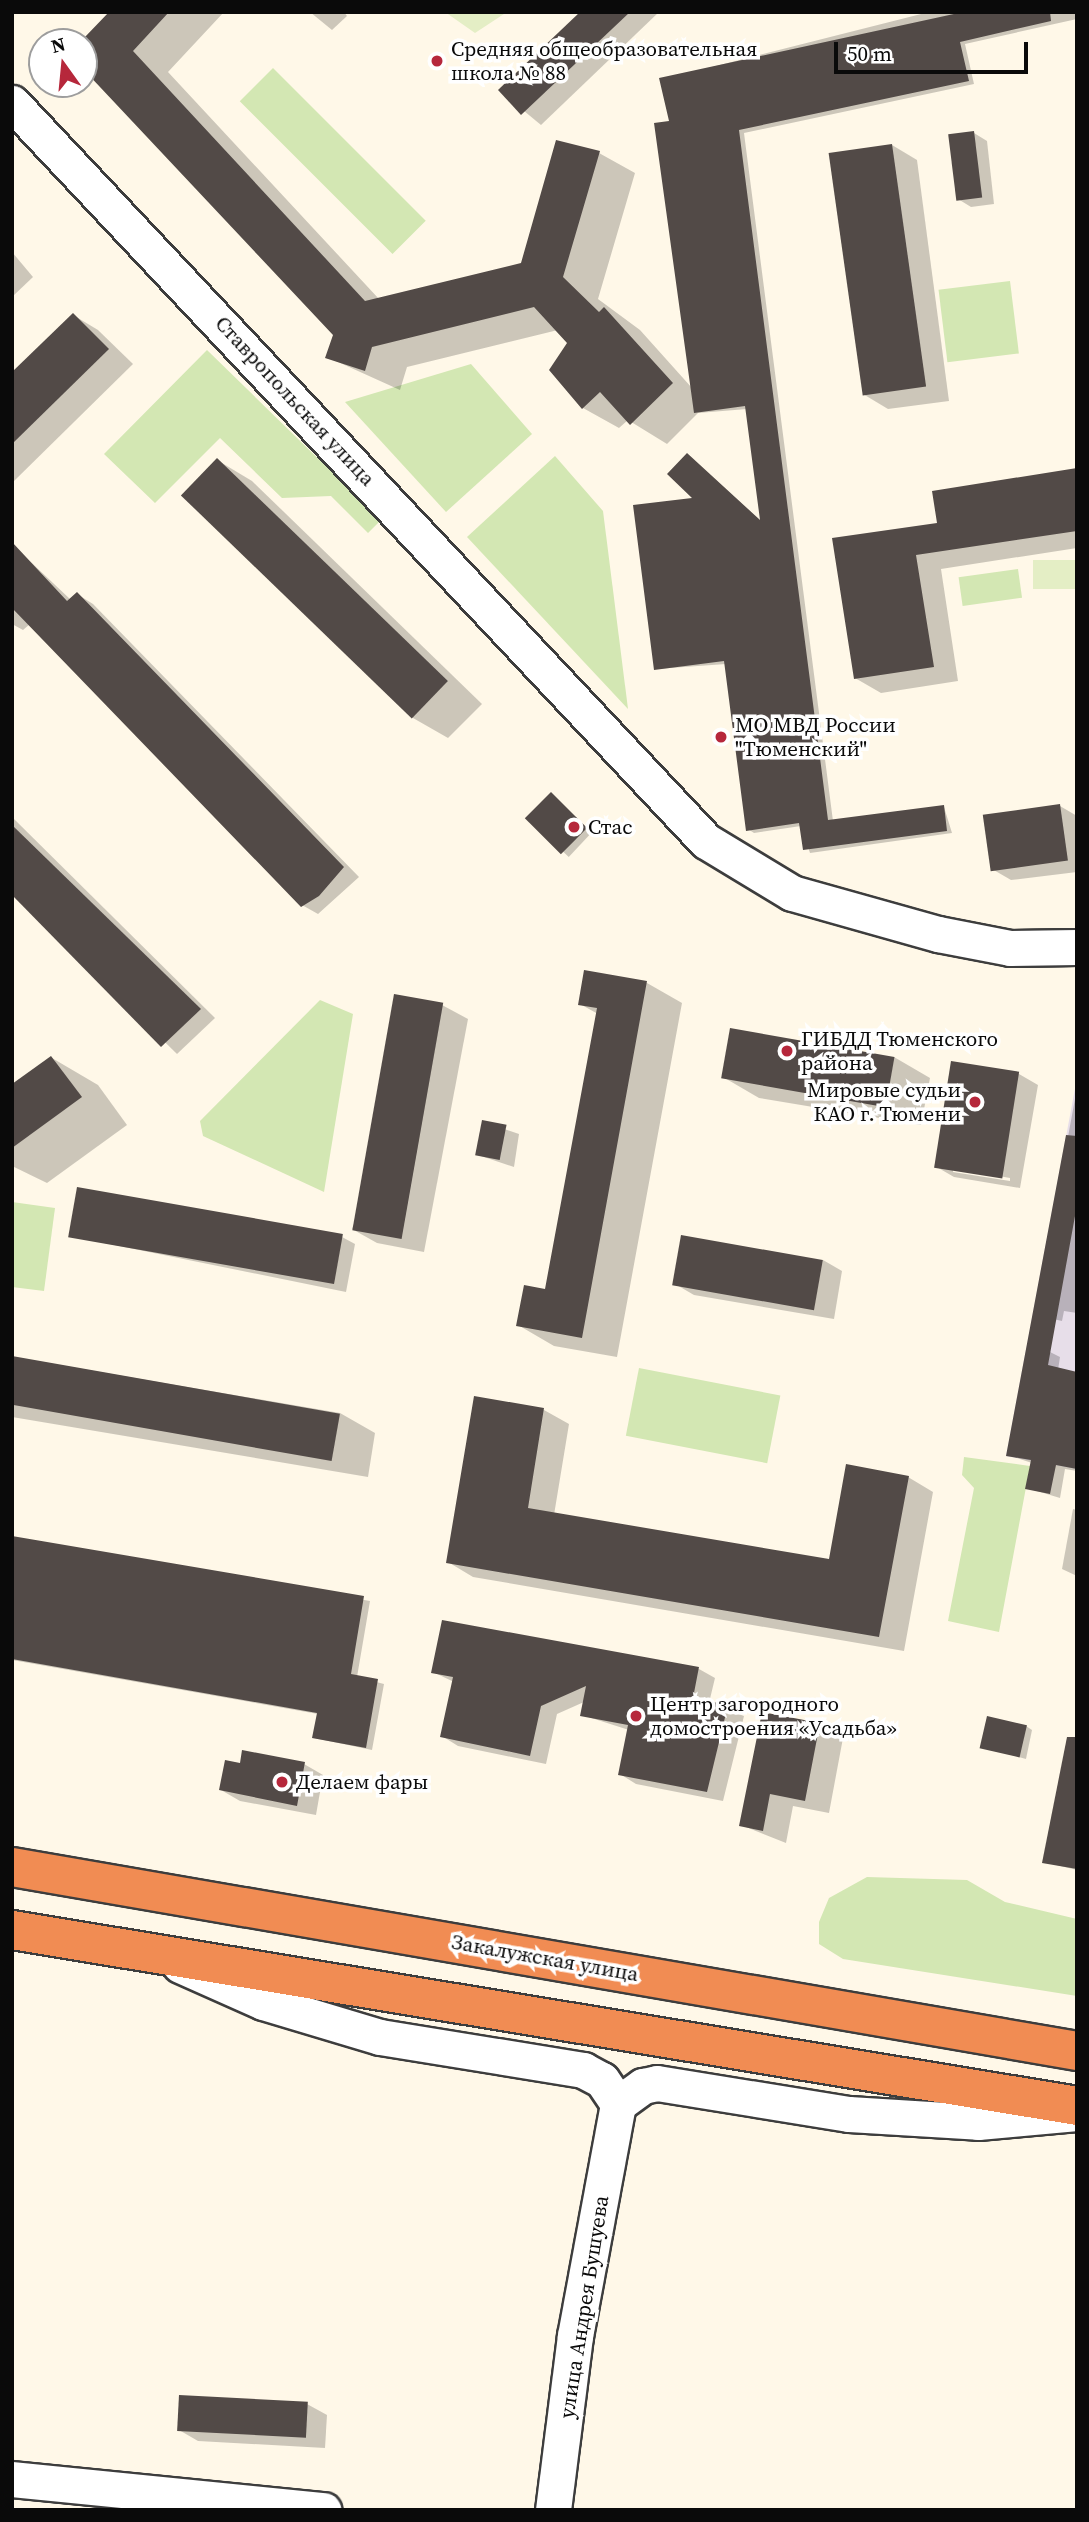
<!DOCTYPE html>
<meta charset="utf-8">
<style>
body{margin:0}
#map{position:relative;width:1089px;height:2522px;overflow:hidden;background:#fff8e8;font-family:"Source Serif 4",serif}
div>[style]{position:absolute}
[style*='--x']{left:calc(var(--x)*1px);top:calc(var(--y)*1px);width:calc(var(--w)*1px);rotate:calc(var(--a)*1deg)}
.industrial>*{inset:0;background:#e7dee9}
.green>*{inset:0;background:#d3e7b3;transform-origin:0 0}
.pitch>*{inset:0;background:#e4eec5;transform-origin:0 0}
.shadow>*{inset:0;background:#0003;transform-origin:0 0}
.building>*{inset:0;background:#524a47;transform-origin:0 0}
.roads{filter:drop-shadow(2px 0 #3d3d3d) drop-shadow(-2px 0 #3d3d3d) drop-shadow(0 2px #3d3d3d) drop-shadow(0 -2px #3d3d3d)}
.minor>*{height:35px;margin:-17.5px;padding:0 17.5px;transform-origin:17.5px;border-radius:17.5px;background:#fff}
.highway>*{height:38px;margin:-19px;padding:0 19px;transform-origin:19px;border-radius:19px;background:#f18c53}
.dots>*{width:19px;height:19px;translate:-50% -50%;box-sizing:border-box;border:4px solid #fff;border-radius:50%}
span{translate:-50% -50%;white-space:nowrap;text-align:center;line-height:1.15;-webkit-text-stroke:7px #fff;paint-order:stroke}
.poi-label{font-size:21px;color:#0a0a0a}
.left{translate:0 -50%;text-align:left}
.right{translate:-100% -50%;text-align:right}
.street-label{font-size:21px;color:#0a0a0a}
.frame{position:absolute;inset:0;border:14px solid #0a0a0a;pointer-events:none}
.north{position:absolute;left:28px;top:28px;width:70px;height:70px;box-sizing:border-box;background:#fff;border:2px solid #9d9d9d;border-radius:50%;rotate:345deg;font-size:19px;font-weight:700;line-height:28px;text-align:center;color:#0a0a0a}
.north::after{content:'';display:block;margin:auto;width:24px;height:32px;background:#b6273b;clip-path:polygon(50% 0,100% 100%,50% 72%,0 100%)}
.scale{position:absolute;left:834px;top:42px;width:194px;height:32px;box-sizing:border-box;border:4px solid #0a0a0a;border-top:0;padding-left:9px;font-size:21px;line-height:24px;white-space:nowrap;color:#0a0a0a;-webkit-text-stroke:5px #fff;paint-order:stroke}
</style>
<div id="map">
<div class="industrial">
<div style="clip-path:polygon(1077px 1078px,1077px 1469px,1006px 1456px)"></div>
</div>
<div class="green">
<div style="left:273px;top:68px;width:216px;height:47px;rotate:45deg"></div>
<div style="left:1010px;top:281px;width:73px;height:72px;rotate:83deg"></div>
<div style="clip-path:polygon(207px 350px,381px 520px,368px 533px,331px 496px,282px 498px,220px 438px,155px 503px,104px 454px)"></div>
<div style="clip-path:polygon(471px 364px,532px 434px,446px 512px,345px 402px)"></div>
<div style="clip-path:polygon(555px 456px,603px 511px,628px 709px,467px 537px)"></div>
<div style="left:1018px;top:569px;width:29px;height:60px;rotate:82deg"></div>
<div style="clip-path:polygon(320px 1000px,353px 1014px,324px 1192px,203px 1136px,200px 1121px)"></div>
<div style="clip-path:polygon(12px 1202px,55px 1208px,44px 1291px,12px 1287px)"></div>
<div style="left:639px;top:1368px;width:144px;height:69px;rotate:11deg"></div>
<div style="clip-path:polygon(964px 1457px,1030px 1466px,999px 1632px,948px 1621px,974px 1488px,962px 1475px)"></div>
<div style="clip-path:polygon(867px 1877px,967px 1880px,1005px 1902px,1077px 1919px,1077px 1996px,843px 1959px,819px 1944px,819px 1922px,829px 1898px)"></div>
</div>
<div class="pitch">
<div style="clip-path:polygon(445px 12px,507px 12px,475px 33px)"></div>
<div style="left:1077px;top:560px;width:29px;height:44px;rotate:90deg"></div>
</div>
<div class="shadow">
<div style="clip-path:polygon(111px 12px,224px 12px,168px 72px,379px 299px,523px 265px,599px 153px,635px 173px,598px 299px,640px 330px,692px 388px,671px 123px,661px 80px,929px 12px,1077px 12px,1077px 19px,965px 44px,974px 84px,744px 133px,833px 821px,944px 807px,952px 833px,810px 853px,801px 826px,754px 833px,748px 829px,726px 664px,656px 669px,696px 499px,688px 455px,762px 522px,747px 409px,698px 413px,667px 444px,628px 420px,619px 428px,583px 408px,551px 370px,569px 343px,558px 330px,407px 367px,400px 390px,327px 357px,335px 334px,84px 68px,83px 42px)"></div>
<div style="clip-path:polygon(310px 12px,344px 12px,347px 16px,332px 30px)"></div>
<div style="clip-path:polygon(583px 12px,659px 12px,541px 125px,500px 91px)"></div>
<div style="clip-path:polygon(974px 133px,987px 141px,994px 204px,971px 207px,958px 199px)"></div>
<div style="clip-path:polygon(892px 145px,917px 160px,949px 401px,888px 409px,863px 394px)"></div>
<div style="clip-path:polygon(12px 252px,33px 277px,12px 297px)"></div>
<div style="clip-path:polygon(73px 315px,98px 330px,133px 364px,12px 483px,12px 374px)"></div>
<div style="clip-path:polygon(217px 460px,252px 481px,482px 704px,448px 738px,413px 718px)"></div>
<div style="clip-path:polygon(1077px 470px,1077px 548px,941px 569px,958px 681px,881px 693px,855px 678px,834px 540px,939px 524px)"></div>
<div style="clip-path:polygon(17px 549px,71px 600px,77px 594px,93px 604px,359px 877px,318px 914px,302px 905px,30px 624px,23px 630px,12px 624px)"></div>
<div style="left:551px;top:794px;width:56px;height:34px;rotate:43deg"></div>
<div style="clip-path:polygon(1060px 806px,1077px 816px,1077px 872px,1011px 880px,992px 869px)"></div>
<div style="clip-path:polygon(12px 817px,215px 1018px,177px 1054px,12px 892px)"></div>
<div style="clip-path:polygon(585px 972px,647px 983px,682px 1003px,617px 1357px,554px 1346px,518px 1325px,547px 1291px,598px 1014px,580px 1004px)"></div>
<div style="clip-path:polygon(442px 1005px,468px 1019px,424px 1252px,377px 1243px,352px 1229px)"></div>
<div style="clip-path:polygon(894px 1057px,930px 1078px,921px 1125px,759px 1098px,723px 1077px)"></div>
<div style="clip-path:polygon(52px 1058px,98px 1085px,127px 1125px,47px 1183px,12px 1166px,12px 1087px)"></div>
<div style="clip-path:polygon(evenodd,952px 1063px,1019px 1074px,1038px 1085px,1020px 1188px,954px 1177px,935px 1166px,952px 1063px,953px 1168px,1010px 1178px,1010px 1181px,953px 1172px,953px 1168px)"></div>
<div style="clip-path:polygon(1077px 1088px,1077px 1313px,1064px 1311px,1062px 1321px,1035px 1315px)"></div>
<div style="clip-path:polygon(484px 1122px,519px 1134px,514px 1167px,478px 1155px)"></div>
<div style="clip-path:polygon(70px 1236px,342px 1237px,355px 1244px,346px 1292px)"></div>
<div style="clip-path:polygon(823px 1260px,842px 1271px,834px 1319px,694px 1295px,675px 1284px)"></div>
<div style="clip-path:polygon(1050px 1352px,1060px 1357px,1058px 1370px,1077px 1374px,1077px 1471px,1065px 1469px,1060px 1498px,1027px 1488px,1032px 1463px,1008px 1455px)"></div>
<div style="clip-path:polygon(12px 1357px,340px 1413px,375px 1433px,368px 1477px,12px 1417px)"></div>
<div style="clip-path:polygon(476px 1398px,544px 1410px,569px 1424px,554px 1515px,830px 1561px,908px 1477px,933px 1492px,904px 1651px,473px 1577px,448px 1562px)"></div>
<div style="clip-path:polygon(1073px 1509px,1077px 1510px,1077px 1576px,1062px 1569px)"></div>
<div style="clip-path:polygon(12px 1538px,370px 1601px,357px 1677px,384px 1684px,372px 1750px,314px 1738px,318px 1714px,12px 1660px)"></div>
<div style="clip-path:polygon(699px 1669px,715px 1678px,709px 1703px,744px 1716px,723px 1801px,636px 1784px,620px 1774px,629px 1730px,582px 1715px,584px 1702px,557px 1714px,546px 1764px,458px 1746px,442px 1736px,454px 1682px,433px 1672px)"></div>
<div style="clip-path:polygon(764px 1714px,820px 1724px,843px 1738px,829px 1813px,793px 1806px,786px 1843px,741px 1825px)"></div>
<div style="clip-path:polygon(1026px 1726px,1032px 1730px,1026px 1759px,982px 1747px)"></div>
<div style="clip-path:polygon(1077px 1741px,1077px 1870px,1044px 1862px)"></div>
<div style="clip-path:polygon(304px 1764px,323px 1775px,316px 1815px,240px 1801px,221px 1790px,241px 1765px)"></div>
<div style="clip-path:polygon(307px 2404px,327px 2415px,325px 2448px,198px 2441px,179px 2430px)"></div>
</div>
<div class="building">
<div style="clip-path:polygon(109px 12px,169px 12px,133px 51px,365px 301px,521px 263px,556px 140px,600px 151px,563px 277px,599px 312px,604px 307px,673px 383px,630px 425px,600px 392px,582px 409px,549px 370px,567px 343px,534px 307px,372px 347px,365px 371px,325px 358px,333px 335px,84px 70px,84px 38px)"></div>
<div style="clip-path:polygon(580px 12px,630px 12px,521px 115px,498px 90px)"></div>
<div style="clip-path:polygon(963px 12px,1050px 12px,1051px 21px,960px 42px,969px 81px,739px 130px,828px 820px,944px 805px,947px 831px,803px 850px,799px 823px,746px 831px,724px 661px,654px 670px,633px 505px,692px 498px,667px 474px,687px 453px,760px 520px,745px 406px,694px 413px,654px 123px,669px 121px,659px 78px)"></div>
<div style="left:974px;top:131px;width:67px;height:26px;rotate:83deg"></div>
<div style="left:892px;top:144px;width:245px;height:64px;rotate:82deg"></div>
<div style="clip-path:polygon(73px 313px,109px 349px,12px 444px,12px 372px)"></div>
<div style="left:217px;top:458px;width:321px;height:52px;rotate:44deg"></div>
<div style="clip-path:polygon(1077px 468px,1077px 531px,916px 555px,934px 667px,854px 679px,832px 538px,937px 523px,932px 491px)"></div>
<div style="clip-path:polygon(12px 542px,67px 601px,77px 592px,344px 867px,319px 896px,301px 907px,12px 608px)"></div>
<div style="left:551px;top:792px;width:51px;height:37px;rotate:45deg"></div>
<div style="left:1060px;top:804px;width:57px;height:78px;rotate:82deg"></div>
<div style="clip-path:polygon(12px 825px,201px 1009px,161px 1047px,12px 895px)"></div>
<div style="clip-path:polygon(584px 970px,647px 981px,582px 1338px,516px 1326px,524px 1285px,545px 1289px,597px 1008px,578px 1005px)"></div>
<div style="left:394px;top:994px;width:50px;height:240px;rotate:10deg"></div>
<div style="left:730px;top:1028px;width:167px;height:51px;rotate:10deg"></div>
<div style="clip-path:polygon(51px 1056px,82px 1097px,12px 1148px,12px 1084px)"></div>
<div style="left:951px;top:1061px;width:69px;height:108px;rotate:9deg"></div>
<div style="left:482px;top:1120px;width:25px;height:36px;rotate:11deg"></div>
<div style="clip-path:polygon(1066px 1135px,1077px 1136px,1077px 1205px,1048px 1365px,1077px 1372px,1077px 1469px,1056px 1465px,1050px 1494px,1025px 1489px,1031px 1460px,1006px 1456px)"></div>
<div style="left:77px;top:1187px;width:270px;height:51px;rotate:10deg"></div>
<div style="left:681px;top:1235px;width:144px;height:51px;rotate:10deg"></div>
<div style="left:12px;top:1356px;width:333px;height:48px;rotate:10deg"></div>
<div style="clip-path:polygon(474px 1396px,544px 1408px,528px 1508px,829px 1559px,846px 1464px,909px 1476px,879px 1637px,446px 1563px)"></div>
<div style="clip-path:polygon(12px 1536px,364px 1596px,351px 1674px,378px 1679px,366px 1748px,312px 1738px,317px 1713px,12px 1659px)"></div>
<div style="clip-path:polygon(442px 1620px,699px 1667px,693px 1698px,728px 1705px,707px 1792px,618px 1775px,628px 1725px,580px 1716px,586px 1686px,541px 1706px,530px 1756px,440px 1737px,453px 1677px,431px 1673px)"></div>
<div style="clip-path:polygon(762px 1712px,820px 1723px,805px 1801px,770px 1794px,763px 1831px,739px 1826px)"></div>
<div style="left:987px;top:1716px;width:41px;height:33px;rotate:13deg"></div>
<div style="clip-path:polygon(1067px 1737px,1077px 1737px,1077px 1869px,1042px 1863px)"></div>
<div style="clip-path:polygon(242px 1750px,305px 1762px,297px 1806px,219px 1790px,225px 1760px,240px 1763px)"></div>
<div style="left:179px;top:2395px;width:129px;height:36px;rotate:3deg"></div>
</div>
<div class="roads">
<div class="minor">
<div style="--x:12;--y:103;--w:1013;--a:46.76"></div>
<div style="--x:706;--y:841;--w:100;--a:31.2"></div>
<div style="--x:792;--y:893;--w:152;--a:15.7"></div>
<div style="--x:938;--y:934;--w:73;--a:11"></div>
<div style="--x:1010;--y:948;--w:67;--a:-0.9"></div>
<div style="--x:180;--y:1965;--w:91;--a:24"></div>
<div style="--x:263;--y:2002;--w:122;--a:16.7"></div>
<div style="--x:380;--y:2037;--w:206;--a:9.2"></div>
<div style="--x:583;--y:2070;--w:21;--a:28"></div>
<div style="--x:602;--y:2080;--w:29;--a:56"></div>
<div style="--x:618;--y:2104;--w:31;--a:-36"></div>
<div style="--x:643;--y:2086;--w:14;--a:-12"></div>
<div style="--x:657;--y:2083;--w:194;--a:9.2"></div>
<div style="--x:849;--y:2114;--w:129;--a:3.5"></div>
<div style="--x:978;--y:2122;--w:99;--a:-5.2"></div>
<div style="--x:12;--y:2479;--w:313;--a:5.7"></div>
<div style="--x:553;--y:2510;--w:175;--a:-82.8"></div>
<div style="--x:575;--y:2336;--w:236;--a:-79.5"></div>
</div>
<div class="highway">
<div style="--x:12;--y:1867;--w:1081;--a:9.8"></div>
<div style="--x:12;--y:1930;--w:1079;--a:9.38"></div>
</div>
</div>
<div class="dots">
<div style="left:437px;top:61px;background:#b6273b"></div>
<div style="left:721px;top:737px;background:#b6273b"></div>
<div style="left:574px;top:827px;background:#b6273b"></div>
<div style="left:787px;top:1051px;background:#b6273b"></div>
<div style="left:975px;top:1102px;background:#b6273b"></div>
<div style="left:636px;top:1716px;background:#b6273b"></div>
<div style="left:282px;top:1782px;background:#b6273b"></div>
</div>
<div class="poi-label">
<span class="left" style="left:451px;top:61px">Средняя общеобразовательная<br>школа № 88</span>
<span class="left" style="left:735px;top:737px">МО МВД России<br>"Тюменский"</span>
<span class="left" style="left:588px;top:827px">Стас</span>
<span class="left" style="left:801px;top:1051px">ГИБДД Тюменского<br>района</span>
<span class="right" style="left:961px;top:1102px">Мировые судьи<br>КАО г. Тюмени</span>
<span class="left" style="left:650px;top:1716px">Центр загородного<br>домостроения «Усадьба»</span>
<span class="left" style="left:296px;top:1782px">Делаем фары</span>
</div>
<div class="street-label">
<span style="left:295px;top:401px;rotate:47deg">Ставропольская улица</span>
<span style="left:545px;top:1958px;rotate:10deg">Закалужская улица</span>
<span style="left:584px;top:2307px;rotate:-81deg">улица Андрея Бушуева</span>
</div>
<div class="frame"></div>
<div class="north">N</div>
<div class="scale">50 m</div>
</div>
